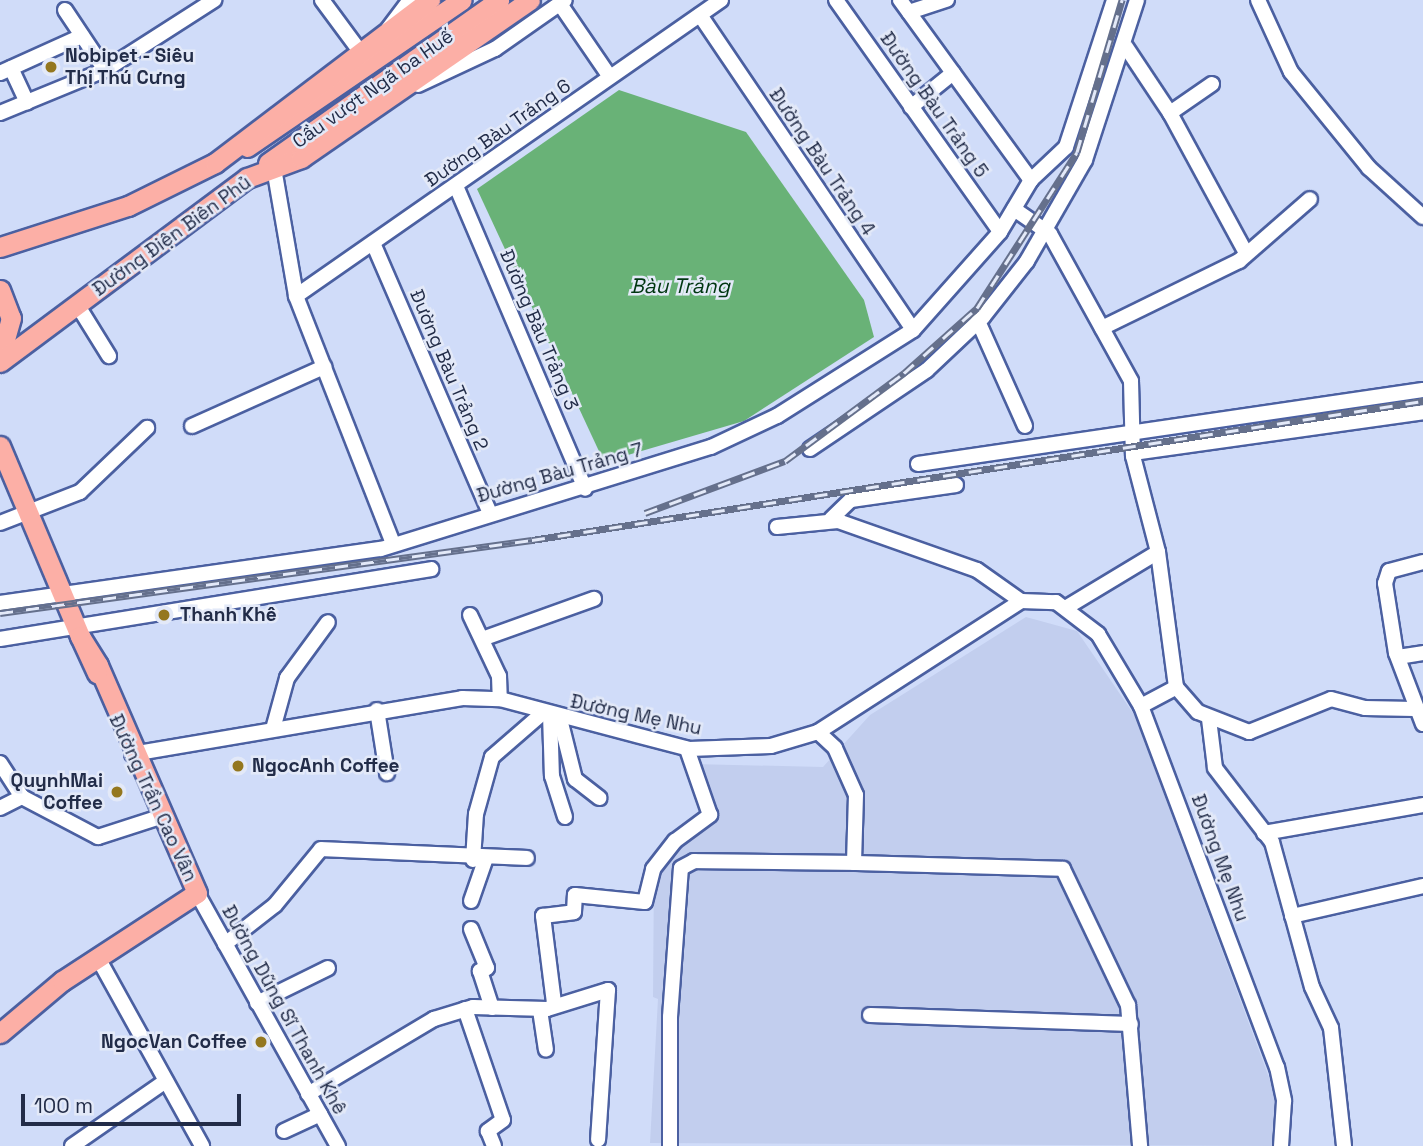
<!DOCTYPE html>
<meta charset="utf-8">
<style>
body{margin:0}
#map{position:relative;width:1423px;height:1146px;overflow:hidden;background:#d0dcf9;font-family:"Space Grotesk",sans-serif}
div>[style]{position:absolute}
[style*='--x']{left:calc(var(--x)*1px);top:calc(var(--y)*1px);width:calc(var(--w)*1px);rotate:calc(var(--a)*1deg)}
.built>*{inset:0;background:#c2ceee}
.water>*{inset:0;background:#69b277}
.roads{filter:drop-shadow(2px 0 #4b60a1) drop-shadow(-2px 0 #4b60a1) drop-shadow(0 2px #4b60a1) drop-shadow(0 -2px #4b60a1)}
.minor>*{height:14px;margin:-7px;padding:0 7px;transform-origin:7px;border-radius:7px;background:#fff}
.major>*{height:19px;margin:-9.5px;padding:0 9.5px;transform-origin:9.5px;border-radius:9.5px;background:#fcafa6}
.rail>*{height:7px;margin-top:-3.5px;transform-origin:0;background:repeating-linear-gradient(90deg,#e3e9f8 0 13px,#65708c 0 26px);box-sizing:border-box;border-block:2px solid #65708c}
.dots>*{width:19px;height:19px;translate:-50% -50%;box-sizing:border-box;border:4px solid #e3e9f8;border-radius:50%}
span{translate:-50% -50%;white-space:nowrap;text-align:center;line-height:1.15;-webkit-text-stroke:5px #e3e9f8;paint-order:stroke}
.poi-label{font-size:19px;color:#222c48;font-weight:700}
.left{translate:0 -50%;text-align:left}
.right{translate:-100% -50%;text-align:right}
.street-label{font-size:19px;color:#222c48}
.water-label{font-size:21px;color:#003711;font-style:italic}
.scale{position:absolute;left:21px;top:1094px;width:220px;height:32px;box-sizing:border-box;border:4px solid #222c48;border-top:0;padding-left:9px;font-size:21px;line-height:24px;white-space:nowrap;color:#222c48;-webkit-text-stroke:5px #e3e9f8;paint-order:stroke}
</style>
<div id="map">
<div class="built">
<div style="clip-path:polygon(1026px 617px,1077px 631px,1135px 716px,1274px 1091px,1275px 1146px,650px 1143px,658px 999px,653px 997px,654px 869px,712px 814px,693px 764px,823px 767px,870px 715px)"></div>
</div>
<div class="water">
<div style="clip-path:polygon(619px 90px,746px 132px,864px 300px,874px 337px,744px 421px,604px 462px,477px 189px)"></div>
</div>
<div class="roads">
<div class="minor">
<div style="--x:322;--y:0;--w:62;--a:53.5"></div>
<div style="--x:836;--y:0;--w:284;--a:54.7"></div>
<div style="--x:900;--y:0;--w:223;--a:54"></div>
<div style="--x:1258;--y:0;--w:79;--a:65.4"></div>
<div style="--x:1291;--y:72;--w:124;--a:50.9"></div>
<div style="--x:1369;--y:168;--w:73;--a:42.2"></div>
<div style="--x:560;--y:4;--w:88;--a:55.6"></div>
<div style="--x:65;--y:10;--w:72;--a:56.3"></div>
<div style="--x:909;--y:12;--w:40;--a:-18"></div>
<div style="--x:700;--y:15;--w:380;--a:55.9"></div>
<div style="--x:388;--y:29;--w:36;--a:-53"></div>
<div style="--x:1126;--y:47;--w:79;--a:56.3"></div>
<div style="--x:1170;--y:113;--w:159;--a:61.5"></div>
<div style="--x:11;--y:68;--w:38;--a:65"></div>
<div style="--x:0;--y:73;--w:90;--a:-24.3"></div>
<div style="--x:418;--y:85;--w:85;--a:-25.1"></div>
<div style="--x:495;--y:49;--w:85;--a:-35"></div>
<div style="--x:911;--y:107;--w:54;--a:-39"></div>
<div style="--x:0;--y:113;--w:113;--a:-22.3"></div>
<div style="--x:105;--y:70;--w:130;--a:-32.7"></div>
<div style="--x:1170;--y:113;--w:51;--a:-34.6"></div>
<div style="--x:274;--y:168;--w:130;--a:80.2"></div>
<div style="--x:296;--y:296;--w:263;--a:68.6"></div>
<div style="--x:456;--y:186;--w:329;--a:66.9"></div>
<div style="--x:1014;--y:209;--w:44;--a:34.8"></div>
<div style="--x:1050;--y:234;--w:168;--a:61.1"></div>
<div style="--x:1131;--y:381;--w:75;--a:88.5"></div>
<div style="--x:1133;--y:456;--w:99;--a:75.4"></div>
<div style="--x:1158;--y:552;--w:136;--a:82.4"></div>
<div style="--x:373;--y:243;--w:294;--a:66.6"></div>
<div style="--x:296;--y:296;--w:518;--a:-34.86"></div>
<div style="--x:78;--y:306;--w:59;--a:58.2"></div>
<div style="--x:978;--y:321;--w:115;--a:65.9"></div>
<div style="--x:1102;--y:328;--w:153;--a:-26.1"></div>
<div style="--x:1239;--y:261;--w:94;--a:-41.1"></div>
<div style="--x:192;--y:426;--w:145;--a:-24.1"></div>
<div style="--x:810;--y:449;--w:141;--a:-34"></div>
<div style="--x:927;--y:370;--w:77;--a:-43.4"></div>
<div style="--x:983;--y:317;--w:71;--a:-51.8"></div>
<div style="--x:1027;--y:261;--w:116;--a:-60.1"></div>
<div style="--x:1085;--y:160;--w:168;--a:-72"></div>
<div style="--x:1133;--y:453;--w:293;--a:-8"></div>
<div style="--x:918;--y:464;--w:510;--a:-8.34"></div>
<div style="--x:831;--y:519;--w:28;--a:-44"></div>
<div style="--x:851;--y:500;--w:106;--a:-8.1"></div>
<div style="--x:0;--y:523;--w:86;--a:-21.2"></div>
<div style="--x:80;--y:492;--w:93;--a:-43.7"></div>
<div style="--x:777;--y:527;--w:61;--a:-5.6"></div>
<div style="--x:838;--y:521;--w:147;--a:19.4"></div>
<div style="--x:977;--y:570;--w:54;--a:35.2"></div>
<div style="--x:1423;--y:562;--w:35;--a:165"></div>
<div style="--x:1389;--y:571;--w:13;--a:108"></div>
<div style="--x:1385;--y:583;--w:71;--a:81.1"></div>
<div style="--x:1396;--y:653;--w:76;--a:69.2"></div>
<div style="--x:0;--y:603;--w:385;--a:-8.1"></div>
<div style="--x:381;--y:549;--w:345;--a:-17.2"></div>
<div style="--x:711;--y:447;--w:73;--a:-25.2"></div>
<div style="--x:777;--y:416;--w:161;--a:-32.3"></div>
<div style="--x:913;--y:330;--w:131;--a:-48.4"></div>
<div style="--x:1000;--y:232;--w:61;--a:-59.2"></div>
<div style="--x:1031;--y:180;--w:48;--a:-43.3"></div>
<div style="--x:1066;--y:147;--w:155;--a:-71.9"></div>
<div style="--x:1067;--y:607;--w:106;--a:-31.1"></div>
<div style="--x:470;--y:615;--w:68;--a:64.6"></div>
<div style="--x:499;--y:676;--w:23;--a:88"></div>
<div style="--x:0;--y:639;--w:437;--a:-9.2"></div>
<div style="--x:482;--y:639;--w:119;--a:-19.7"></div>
<div style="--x:1398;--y:657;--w:25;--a:-9"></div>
<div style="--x:1176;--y:687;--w:33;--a:49"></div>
<div style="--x:1198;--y:712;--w:55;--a:21.4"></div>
<div style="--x:1249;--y:732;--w:88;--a:-21.9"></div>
<div style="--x:1331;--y:699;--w:35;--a:15"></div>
<div style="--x:1365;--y:708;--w:49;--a:1.2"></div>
<div style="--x:1141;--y:706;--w:40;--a:-28"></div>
<div style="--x:377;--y:710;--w:64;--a:81"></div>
<div style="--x:550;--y:714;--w:62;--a:88.2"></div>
<div style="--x:552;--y:776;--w:43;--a:72.4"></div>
<div style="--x:560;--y:719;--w:62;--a:76"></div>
<div style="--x:575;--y:779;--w:31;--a:38"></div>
<div style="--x:1209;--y:719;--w:49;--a:83"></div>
<div style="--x:1215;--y:768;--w:93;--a:52.4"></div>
<div style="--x:1272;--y:842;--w:150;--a:74.6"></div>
<div style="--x:1312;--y:987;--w:45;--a:65.1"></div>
<div style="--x:1331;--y:1028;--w:119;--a:83.7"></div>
<div style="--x:273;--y:729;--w:53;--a:-74.6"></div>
<div style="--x:287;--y:678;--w:69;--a:-53.8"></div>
<div style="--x:818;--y:732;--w:23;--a:43"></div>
<div style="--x:835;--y:748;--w:51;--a:65.9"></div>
<div style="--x:856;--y:795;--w:68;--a:91.7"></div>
<div style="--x:854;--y:863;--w:209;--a:1.6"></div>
<div style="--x:1063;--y:869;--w:151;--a:64.5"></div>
<div style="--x:1128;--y:1005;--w:142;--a:85.1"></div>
<div style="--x:132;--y:754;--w:335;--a:-9.6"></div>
<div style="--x:462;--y:698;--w:38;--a:2"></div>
<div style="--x:500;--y:699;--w:196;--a:14.8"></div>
<div style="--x:689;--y:749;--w:82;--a:-2.1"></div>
<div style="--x:771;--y:746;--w:49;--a:-16.6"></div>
<div style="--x:818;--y:732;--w:242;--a:-32.8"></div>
<div style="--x:1021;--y:601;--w:35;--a:2"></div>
<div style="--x:1056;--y:602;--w:53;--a:37.3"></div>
<div style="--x:1098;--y:634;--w:84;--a:59.2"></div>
<div style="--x:1141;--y:706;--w:386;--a:69.4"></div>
<div style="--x:1277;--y:1067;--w:35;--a:78"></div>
<div style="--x:1284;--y:1101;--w:45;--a:93.8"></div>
<div style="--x:0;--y:763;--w:40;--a:57.1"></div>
<div style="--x:0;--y:808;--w:25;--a:-27"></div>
<div style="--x:22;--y:797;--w:86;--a:27.8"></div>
<div style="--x:98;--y:837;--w:65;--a:-17.9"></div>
<div style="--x:1264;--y:833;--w:161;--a:-10"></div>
<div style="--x:473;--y:860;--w:46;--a:-86.3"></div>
<div style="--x:476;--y:814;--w:59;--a:-74.3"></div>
<div style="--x:492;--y:757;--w:69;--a:-40.9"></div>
<div style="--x:197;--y:893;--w:290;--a:60.9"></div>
<div style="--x:471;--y:901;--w:46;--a:-70.8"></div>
<div style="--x:1292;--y:916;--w:134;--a:-12.9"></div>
<div style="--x:471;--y:929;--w:42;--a:67.7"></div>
<div style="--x:487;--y:968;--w:8;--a:157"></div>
<div style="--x:480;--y:971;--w:39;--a:72"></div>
<div style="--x:225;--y:944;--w:63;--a:-38"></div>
<div style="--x:275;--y:905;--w:72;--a:-50.6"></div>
<div style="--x:321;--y:849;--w:206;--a:2.5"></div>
<div style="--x:98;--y:958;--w:215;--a:61"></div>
<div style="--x:257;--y:1003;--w:79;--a:-26.2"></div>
<div style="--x:554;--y:1003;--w:88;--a:-97.2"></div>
<div style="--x:543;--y:916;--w:31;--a:-7"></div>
<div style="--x:574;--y:912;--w:17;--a:-87"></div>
<div style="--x:575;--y:895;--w:70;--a:5.7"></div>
<div style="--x:645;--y:902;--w:34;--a:-76"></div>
<div style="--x:653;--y:869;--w:36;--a:-52"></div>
<div style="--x:675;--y:841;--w:44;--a:-36.6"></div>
<div style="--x:710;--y:815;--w:70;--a:-109.2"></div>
<div style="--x:465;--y:1009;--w:117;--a:71.1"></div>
<div style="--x:503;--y:1120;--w:19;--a:144"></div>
<div style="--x:488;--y:1131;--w:16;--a:68"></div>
<div style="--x:540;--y:1010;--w:40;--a:81.5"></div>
<div style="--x:870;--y:1015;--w:261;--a:2"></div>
<div style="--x:308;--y:1094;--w:147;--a:-30.8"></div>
<div style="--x:434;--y:1019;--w:41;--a:-17.1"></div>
<div style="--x:473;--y:1007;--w:74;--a:1.5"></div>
<div style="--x:547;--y:1009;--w:64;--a:-17.3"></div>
<div style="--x:608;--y:990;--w:150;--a:93.8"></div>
<div style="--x:284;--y:1131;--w:40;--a:-25"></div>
<div style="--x:72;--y:1146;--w:114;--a:-34.7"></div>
<div style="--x:670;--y:1146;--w:129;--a:-90"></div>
<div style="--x:670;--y:1017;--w:149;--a:-85.8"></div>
<div style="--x:681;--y:868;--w:15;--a:-28"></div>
<div style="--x:694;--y:861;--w:160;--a:0.7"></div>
</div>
<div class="major">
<div style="--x:247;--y:147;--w:260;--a:-34.4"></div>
<div style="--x:268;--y:163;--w:283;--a:-35.2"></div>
<div style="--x:0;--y:247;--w:134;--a:-17.8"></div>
<div style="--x:128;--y:206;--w:97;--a:-26.3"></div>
<div style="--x:215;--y:163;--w:270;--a:-37.2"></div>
<div style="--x:0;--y:290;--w:30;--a:69"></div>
<div style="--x:11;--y:318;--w:41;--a:105.8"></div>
<div style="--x:0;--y:362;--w:308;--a:-36.7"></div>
<div style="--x:247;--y:178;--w:58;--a:-20.3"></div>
<div style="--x:301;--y:158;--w:278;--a:-34.6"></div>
<div style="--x:0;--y:446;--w:206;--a:67.2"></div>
<div style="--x:0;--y:1033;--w:81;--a:-40"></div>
<div style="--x:62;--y:981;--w:161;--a:-33.1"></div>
<div style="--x:197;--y:893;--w:249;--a:-113.5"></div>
<div style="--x:98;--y:665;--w:34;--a:-122"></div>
<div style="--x:80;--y:636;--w:41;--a:65.3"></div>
</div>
</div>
<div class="rail">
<div style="--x:645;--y:513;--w:149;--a:-20.4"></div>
<div style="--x:785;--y:461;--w:148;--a:-36.5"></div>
<div style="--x:904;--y:373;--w:98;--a:-41.7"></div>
<div style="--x:977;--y:308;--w:185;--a:-57.3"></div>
<div style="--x:1077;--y:152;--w:159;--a:-73.5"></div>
<div style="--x:0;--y:613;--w:537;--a:-7.81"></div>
<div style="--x:532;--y:540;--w:902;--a:-8.87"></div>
</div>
<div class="dots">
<div style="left:51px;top:67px;background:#94771e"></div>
<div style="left:164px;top:615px;background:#94771e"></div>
<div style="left:238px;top:766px;background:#94771e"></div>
<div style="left:117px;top:792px;background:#94771e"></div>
<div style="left:261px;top:1042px;background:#94771e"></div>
</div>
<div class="poi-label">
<span class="left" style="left:65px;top:67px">Nobipet - Siêu<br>Thị Thú Cưng</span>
<span class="left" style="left:180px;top:615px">Thanh Khê</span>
<span class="left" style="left:252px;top:766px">NgocAnh Coffee</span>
<span class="right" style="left:103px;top:792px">QuynhMai<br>Coffee</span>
<span class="right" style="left:247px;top:1042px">NgocVan Coffee</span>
</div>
<div class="street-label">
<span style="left:373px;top:89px;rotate:-35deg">Cầu vượt Ngã ba Huế</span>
<span style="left:934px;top:105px;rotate:55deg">Đường Bàu Trảng 5</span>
<span style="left:498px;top:133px;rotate:-35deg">Đường Bàu Trảng 6</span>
<span style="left:822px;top:162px;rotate:56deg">Đường Bàu Trảng 4</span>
<span style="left:172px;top:236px;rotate:-36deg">Đường Điện Biên Phủ</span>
<span style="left:539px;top:330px;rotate:67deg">Đường Bàu Trảng 3</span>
<span style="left:449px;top:370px;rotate:67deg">Đường Bàu Trảng 2</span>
<span style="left:560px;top:473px;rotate:-16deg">Đường Bàu Trảng 7</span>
<span style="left:636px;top:715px;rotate:12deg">Đường Mẹ Nhu</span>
<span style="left:153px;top:798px;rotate:65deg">Đường Trần Cao Vân</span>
<span style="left:1220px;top:858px;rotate:70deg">Đường Mẹ Nhu</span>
<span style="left:284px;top:1010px;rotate:61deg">Đường Dũng Sĩ Thanh Khê</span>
</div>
<div class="water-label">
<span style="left:680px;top:286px">Bàu Trảng</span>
</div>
<div class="scale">100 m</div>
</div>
